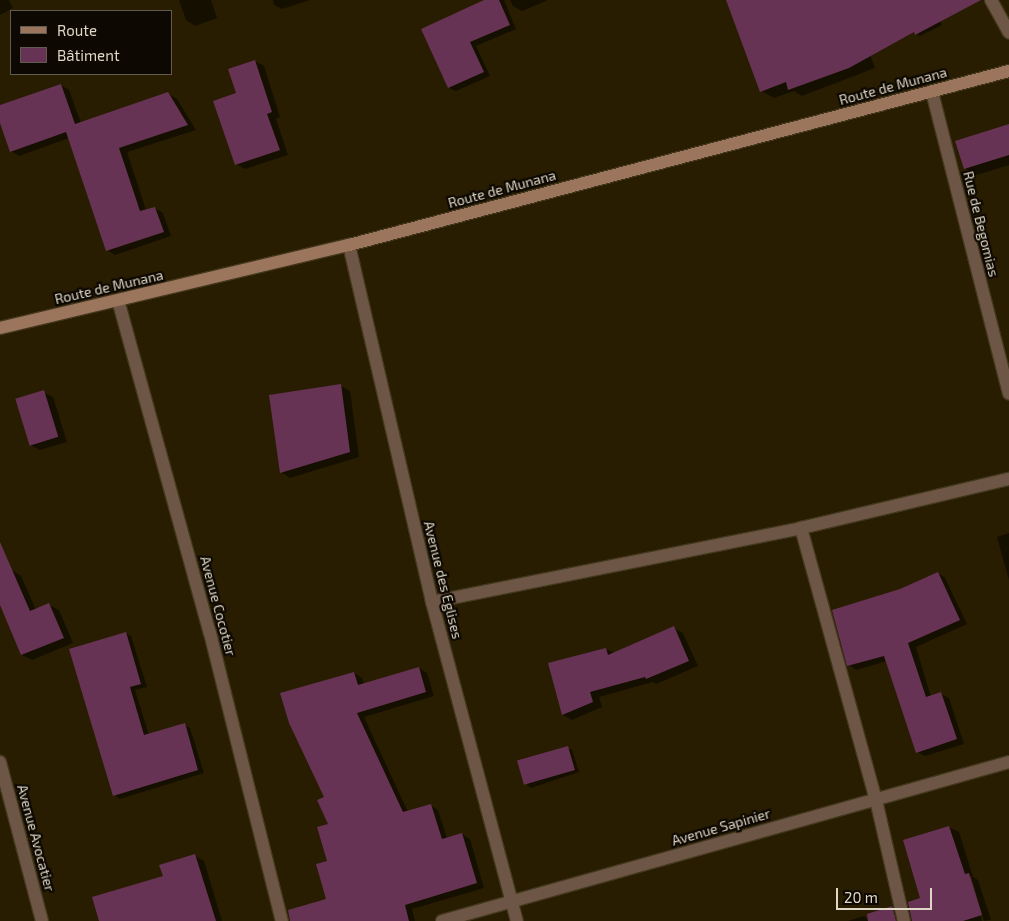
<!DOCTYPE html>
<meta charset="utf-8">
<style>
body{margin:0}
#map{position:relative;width:1009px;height:921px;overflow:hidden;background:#281d01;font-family:"Exo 2",sans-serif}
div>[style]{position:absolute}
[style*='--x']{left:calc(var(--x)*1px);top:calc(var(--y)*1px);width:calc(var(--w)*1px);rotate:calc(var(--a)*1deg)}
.shadow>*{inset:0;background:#0007}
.building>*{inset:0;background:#673355;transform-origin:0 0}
.roads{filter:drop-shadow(1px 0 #42371d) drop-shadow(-1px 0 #42371d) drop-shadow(0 1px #42371d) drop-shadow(0 -1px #42371d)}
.minor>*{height:12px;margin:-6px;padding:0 6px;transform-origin:6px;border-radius:6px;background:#6e5646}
.secondary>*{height:12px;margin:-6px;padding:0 6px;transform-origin:6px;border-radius:6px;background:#9b755c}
span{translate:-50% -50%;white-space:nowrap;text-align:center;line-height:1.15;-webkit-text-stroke:4.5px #0d0801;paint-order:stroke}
.street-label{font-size:14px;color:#dfd8c7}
.legend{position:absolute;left:10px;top:10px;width:162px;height:65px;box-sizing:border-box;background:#0d0801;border:1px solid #615b50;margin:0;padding:6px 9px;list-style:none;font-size:15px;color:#dfd8c7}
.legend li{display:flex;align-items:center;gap:10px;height:25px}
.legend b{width:25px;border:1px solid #615b50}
.scale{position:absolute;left:836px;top:888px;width:96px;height:22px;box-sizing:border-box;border:2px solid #dfd8c7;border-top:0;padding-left:6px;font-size:15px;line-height:18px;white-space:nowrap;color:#dfd8c7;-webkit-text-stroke:4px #0d0801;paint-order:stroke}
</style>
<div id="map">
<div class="shadow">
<div style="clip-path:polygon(0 0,9px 0,13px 8px,0 15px)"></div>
<div style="clip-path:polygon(179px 0,211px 0,217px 18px,195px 26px,186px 20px)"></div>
<div style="clip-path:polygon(273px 0,310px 0,282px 9px,274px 5px)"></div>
<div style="clip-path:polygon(487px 0,504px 0,516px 29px,476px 46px,490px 76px,456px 91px,449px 88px)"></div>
<div style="clip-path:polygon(510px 0,548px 0,522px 11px,513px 6px)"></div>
<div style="clip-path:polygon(728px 0,845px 0,855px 14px,875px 68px,802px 96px,794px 91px,774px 98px,761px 91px)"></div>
<div style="clip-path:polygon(898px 0,929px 0,942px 25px,920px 36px,916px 34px)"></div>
<div style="clip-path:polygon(255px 61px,264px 66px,280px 117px,276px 119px,288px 155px,245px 169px,236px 164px,237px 94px)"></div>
<div style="clip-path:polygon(61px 85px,69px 90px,81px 123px,168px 94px,177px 99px,196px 130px,127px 152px,146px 210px,155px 208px,163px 213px,171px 236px,115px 255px,107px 250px,69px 138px,19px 156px,11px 151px,0 119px,0 107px)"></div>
<div style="clip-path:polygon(1009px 125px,1009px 165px,977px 175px,965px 168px)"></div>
<div style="clip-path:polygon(341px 386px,350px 391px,359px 457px,290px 478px,281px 472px)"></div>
<div style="clip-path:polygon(43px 392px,53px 397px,67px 442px,40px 450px,30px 445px)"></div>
<div style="clip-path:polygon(1009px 533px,1009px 580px,997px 537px)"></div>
<div style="clip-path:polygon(12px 570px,21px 576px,36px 610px,49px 605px,59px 610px,73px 643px,32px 660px,22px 655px,0 602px,0 575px)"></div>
<div style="clip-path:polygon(938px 573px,945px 578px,967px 624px,916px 647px,931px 697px,941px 694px,949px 698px,964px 744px,925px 756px,917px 752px,887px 661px,856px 670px,849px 665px,901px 590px)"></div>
<div style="clip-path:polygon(674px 628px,683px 633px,698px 666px,656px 684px,653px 682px,599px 697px,602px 707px,572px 720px,563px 715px,606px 649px,614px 653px)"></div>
<div style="clip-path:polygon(125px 633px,131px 636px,147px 687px,135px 690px,149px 735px,185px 725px,190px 728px,204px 773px,120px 799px,114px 795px)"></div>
<div style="clip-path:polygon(419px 668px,427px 673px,434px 696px,364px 717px,408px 812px,430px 805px,438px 810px,447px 838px,462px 834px,470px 839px,484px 888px,412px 909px,415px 921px,298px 921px,328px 899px,330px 824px,325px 798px,354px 673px,362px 678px,364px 684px)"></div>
<div style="clip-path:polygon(568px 748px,572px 750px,579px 772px,531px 788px,527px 785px)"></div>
<div style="clip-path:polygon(949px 827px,959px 832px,973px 877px,978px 880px,991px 920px,984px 921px,971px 876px,969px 876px,982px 921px,918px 921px,922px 899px)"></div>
<div style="clip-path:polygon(195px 856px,204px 861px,222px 921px,101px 921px)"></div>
<div style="clip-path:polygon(864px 916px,869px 921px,848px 921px)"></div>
</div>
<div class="building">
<div style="clip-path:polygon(484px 0,499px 0,510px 25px,470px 42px,484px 72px,448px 88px,421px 29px)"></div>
<div style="clip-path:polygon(726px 0,981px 0,915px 35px,914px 32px,849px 68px,788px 90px,786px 82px,760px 92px)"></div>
<div style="clip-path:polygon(255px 60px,272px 112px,267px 114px,280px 150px,235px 165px,213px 101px,236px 93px,228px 69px)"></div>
<div style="clip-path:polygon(61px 84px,75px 124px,168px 92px,188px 125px,119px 148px,140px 211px,155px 207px,164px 232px,106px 251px,66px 132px,10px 152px,0 123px,0 105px)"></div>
<div style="clip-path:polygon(1009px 124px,1009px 155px,964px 169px,955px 141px)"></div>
<div style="clip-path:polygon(341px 384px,350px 452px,280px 473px,269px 395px)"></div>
<div style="left:44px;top:390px;width:49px;height:30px;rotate:73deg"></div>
<div style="clip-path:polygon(0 542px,30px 611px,49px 603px,64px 638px,21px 655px,0 605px)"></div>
<div style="clip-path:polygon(938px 572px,960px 620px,908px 643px,926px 697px,941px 692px,957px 739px,916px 753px,884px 656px,847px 666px,832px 610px,900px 589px)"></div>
<div style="clip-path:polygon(674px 626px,689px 661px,646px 679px,645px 677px,590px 692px,593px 702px,562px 715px,548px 663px,606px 648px,608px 655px)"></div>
<div style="clip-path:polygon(126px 632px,141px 684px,130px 687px,144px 735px,185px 723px,198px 770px,113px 796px,69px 649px)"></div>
<div style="clip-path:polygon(419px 667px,426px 692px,357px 713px,403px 812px,431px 804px,442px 839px,462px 833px,477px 883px,405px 905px,409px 921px,290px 921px,288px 910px,326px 899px,316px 864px,327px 861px,317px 827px,328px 824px,317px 800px,324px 797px,289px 723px,280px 693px,354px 672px,358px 685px)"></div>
<div style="left:568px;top:746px;width:25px;height:53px;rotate:74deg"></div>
<div style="clip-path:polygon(949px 826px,965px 874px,969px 873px,982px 915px,963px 921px,912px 921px,908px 902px,920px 898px,903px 840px)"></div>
<div style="clip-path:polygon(195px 854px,216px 921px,99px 921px,92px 897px,163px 876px,159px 865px)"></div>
<div style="clip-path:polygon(892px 906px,896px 921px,868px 921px,867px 914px)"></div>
</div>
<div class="roads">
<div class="minor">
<div style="--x:991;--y:0;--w:37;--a:61"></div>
<div style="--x:932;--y:92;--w:311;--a:75.7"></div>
<div style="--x:349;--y:245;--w:367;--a:76.9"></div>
<div style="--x:432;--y:602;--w:330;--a:75.1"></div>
<div style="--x:118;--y:300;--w:345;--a:74.6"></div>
<div style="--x:210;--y:633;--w:297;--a:76"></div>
<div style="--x:801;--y:528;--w:282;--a:74.6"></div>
<div style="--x:876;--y:800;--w:124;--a:77"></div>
<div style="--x:432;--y:602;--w:376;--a:-11.3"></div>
<div style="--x:801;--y:528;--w:214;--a:-13.3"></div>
<div style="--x:0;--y:762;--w:164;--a:75.2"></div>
<div style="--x:442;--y:921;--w:589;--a:-15.66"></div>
</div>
<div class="secondary">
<div style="--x:0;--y:328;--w:359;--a:-13.4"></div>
<div style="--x:349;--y:245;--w:683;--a:-14.77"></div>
</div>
</div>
<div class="street-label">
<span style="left:893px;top:86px;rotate:-15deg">Route de Munana</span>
<span style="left:502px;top:189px;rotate:-15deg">Route de Munana</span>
<span style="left:981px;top:224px;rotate:76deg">Rue de Begomias</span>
<span style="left:109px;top:287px;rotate:-13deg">Route de Munana</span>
<span style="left:443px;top:580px;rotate:76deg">Avenue des Eglises</span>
<span style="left:218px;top:606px;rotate:75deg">Avenue Cocotier</span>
<span style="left:721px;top:827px;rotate:-16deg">Avenue Sapinier</span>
<span style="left:36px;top:838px;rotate:75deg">Avenue Avocatier</span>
</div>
<ul class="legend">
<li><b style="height:6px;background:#9b755c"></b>Route</li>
<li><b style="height:14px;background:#673355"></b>Bâtiment</li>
</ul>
<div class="scale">20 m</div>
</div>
